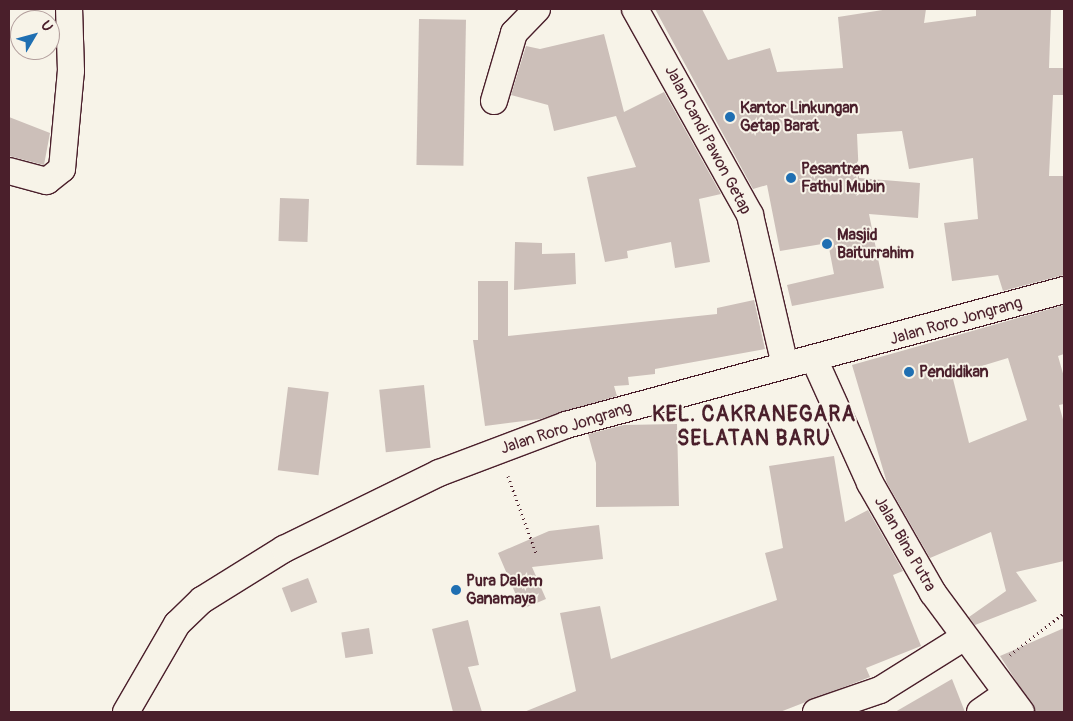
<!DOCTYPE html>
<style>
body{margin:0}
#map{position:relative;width:1073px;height:721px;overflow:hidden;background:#f7f3e8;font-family:Pangolin,sans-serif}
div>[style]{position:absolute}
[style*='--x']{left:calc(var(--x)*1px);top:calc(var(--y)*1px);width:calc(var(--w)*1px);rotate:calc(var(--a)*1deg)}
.building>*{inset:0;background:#ccbfb9;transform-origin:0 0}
.path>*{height:3px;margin-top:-1.5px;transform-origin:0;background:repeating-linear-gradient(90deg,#4a1f2b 0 1px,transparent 0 5px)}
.roads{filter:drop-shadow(1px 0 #4a1f2b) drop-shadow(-1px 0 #4a1f2b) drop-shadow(0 1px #4a1f2b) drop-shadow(0 -1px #4a1f2b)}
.minor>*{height:26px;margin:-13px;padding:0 13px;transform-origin:13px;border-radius:13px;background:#f7f3e8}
.dots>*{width:14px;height:14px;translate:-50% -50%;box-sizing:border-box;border:2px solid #f7f3e8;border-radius:50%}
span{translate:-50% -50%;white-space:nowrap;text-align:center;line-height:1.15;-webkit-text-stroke:4px #f7f3e8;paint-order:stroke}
.poi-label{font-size:16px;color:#4a1f2b;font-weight:700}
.left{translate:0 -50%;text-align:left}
.street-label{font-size:16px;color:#4a1f2b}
.district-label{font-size:21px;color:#4a1f2b;font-weight:700;letter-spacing:1px}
.frame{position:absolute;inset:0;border:10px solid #4a1f2b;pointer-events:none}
.north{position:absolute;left:10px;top:10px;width:50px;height:50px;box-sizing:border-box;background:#f7f3e8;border:1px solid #b29e9c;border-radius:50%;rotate:53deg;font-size:14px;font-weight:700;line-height:20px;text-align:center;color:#4a1f2b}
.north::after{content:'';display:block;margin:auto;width:18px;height:22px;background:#1f6fb2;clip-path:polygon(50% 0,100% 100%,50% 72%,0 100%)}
</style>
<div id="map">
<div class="building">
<div style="clip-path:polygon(655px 9px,702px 9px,728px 60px,770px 48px,777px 72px,843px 68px,838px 17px,889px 9px,926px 9px,924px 23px,976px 16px,976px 9px,1051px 10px,1049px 68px,1064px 68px,1064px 95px,1053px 95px,1049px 176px,1064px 176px,1064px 275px,1003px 291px,998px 275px,952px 281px,944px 223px,978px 219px,973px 158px,909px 169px,902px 131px,857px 134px,859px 178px,920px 183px,918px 218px,869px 214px,884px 288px,792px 306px,787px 285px,834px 274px,828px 243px,780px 251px,767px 185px,753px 189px)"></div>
<div style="left:419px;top:19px;width:47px;height:146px;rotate:1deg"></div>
<div style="clip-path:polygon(604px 34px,624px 112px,664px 92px,721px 194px,699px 199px,710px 262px,675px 268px,671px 242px,627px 251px,628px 258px,605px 262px,587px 177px,636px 167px,616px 116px,554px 131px,548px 105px,511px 95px,526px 46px,540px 49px)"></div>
<div style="clip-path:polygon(9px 117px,50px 133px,44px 165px,9px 156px)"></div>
<div style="left:280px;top:198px;width:29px;height:43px;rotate:2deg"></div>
<div style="clip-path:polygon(515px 242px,542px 243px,542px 254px,575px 253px,576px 284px,514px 290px)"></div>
<div style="clip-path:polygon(478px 281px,508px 281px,508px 336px,717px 314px,717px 308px,754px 300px,765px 349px,655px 369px,655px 374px,628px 377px,629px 385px,614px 386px,617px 396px,540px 419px,485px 426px,473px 340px,478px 340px)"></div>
<div style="clip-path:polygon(evenodd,1064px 305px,1064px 354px,1058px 356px,1064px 377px,1064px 404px,1059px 405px,1064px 423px,1064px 561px,1016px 572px,1037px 601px,975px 625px,969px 617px,1006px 591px,991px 532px,930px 558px,887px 483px,852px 365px,1064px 305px,1008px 358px,1027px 420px,969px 443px,952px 375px,1008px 358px)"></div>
<div style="left:424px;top:385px;width:63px;height:45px;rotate:84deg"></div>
<div style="left:288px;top:387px;width:41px;height:84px;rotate:7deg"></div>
<div style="clip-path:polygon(677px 424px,679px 506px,596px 507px,596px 463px,588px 434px,624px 425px)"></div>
<div style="clip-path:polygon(834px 456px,845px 522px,868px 510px,903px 571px,893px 575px,921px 646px,866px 668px,870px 677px,780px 712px,524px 712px,576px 691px,560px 613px,600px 606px,611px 659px,777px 600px,765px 553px,783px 548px,769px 466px)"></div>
<div style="clip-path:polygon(599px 525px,603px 559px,532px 567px,546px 599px,522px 609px,498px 553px,549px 531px)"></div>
<div style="left:308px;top:578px;width:26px;height:28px;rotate:69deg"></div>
<div style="clip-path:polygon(468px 620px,479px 665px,468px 667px,482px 712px,453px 712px,432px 629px)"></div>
<div style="left:369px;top:628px;width:26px;height:28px;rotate:81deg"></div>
<div style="clip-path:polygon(1064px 628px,1064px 712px,1036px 712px,1000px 656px)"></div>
<div style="clip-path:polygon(952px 679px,965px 712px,895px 712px)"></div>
</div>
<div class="path">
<div style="--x:508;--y:476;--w:82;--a:70"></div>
<div style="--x:1010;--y:655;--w:68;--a:-37.9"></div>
</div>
<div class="roads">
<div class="minor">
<div style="--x:635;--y:9;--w:236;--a:60.8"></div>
<div style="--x:750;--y:215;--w:154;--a:76.9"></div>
<div style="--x:494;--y:101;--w:71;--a:-73.6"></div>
<div style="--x:514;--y:33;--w:33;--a:-46"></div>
<div style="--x:9;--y:171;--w:39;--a:15"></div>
<div style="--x:47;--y:181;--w:19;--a:-39"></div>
<div style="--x:62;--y:169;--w:98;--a:-84.8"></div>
<div style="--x:71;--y:71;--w:62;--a:-91.8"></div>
<div style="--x:815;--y:361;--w:134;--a:65.7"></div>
<div style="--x:870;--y:483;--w:127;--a:60.2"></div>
<div style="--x:933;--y:593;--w:148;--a:53.5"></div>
<div style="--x:126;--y:712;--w:102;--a:-59.9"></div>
<div style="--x:177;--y:624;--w:35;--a:-44"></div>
<div style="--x:202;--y:600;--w:97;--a:-31.9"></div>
<div style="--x:284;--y:549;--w:173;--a:-26.1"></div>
<div style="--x:439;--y:473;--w:136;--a:-20.7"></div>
<div style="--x:566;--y:425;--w:516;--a:-15.17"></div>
<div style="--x:816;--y:712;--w:68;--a:-19"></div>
<div style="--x:880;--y:690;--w:98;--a:-32.1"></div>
<div style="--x:980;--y:712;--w:32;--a:-35"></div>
</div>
</div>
<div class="dots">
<div style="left:730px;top:117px;background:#1f6fb2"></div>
<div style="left:791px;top:178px;background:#1f6fb2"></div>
<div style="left:827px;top:244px;background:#1f6fb2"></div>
<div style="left:909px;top:372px;background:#1f6fb2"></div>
<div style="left:456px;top:590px;background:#1f6fb2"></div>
</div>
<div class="poi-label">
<span class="left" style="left:740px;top:117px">Kantor Linkungan<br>Getap Barat</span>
<span class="left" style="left:801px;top:178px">Pesantren<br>Fathul Mubin</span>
<span class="left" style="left:837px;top:244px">Masjid<br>Baiturrahim</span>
<span class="left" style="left:919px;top:372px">Pendidikan</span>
<span class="left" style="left:466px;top:590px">Pura Dalem<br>Ganamaya</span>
</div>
<div class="street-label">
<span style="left:708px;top:140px;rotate:62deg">Jalan Candi Pawon Getap</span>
<span style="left:956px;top:321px;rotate:-16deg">Jalan Roro Jongrang</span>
<span style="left:566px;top:428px;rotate:-18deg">Jalan Roro Jongrang</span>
<span style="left:905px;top:544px;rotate:60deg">Jalan Bina Putra</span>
</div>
<div class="district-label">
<span style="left:754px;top:427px">KEL. CAKRANEGARA<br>SELATAN BARU</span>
</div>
<div class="frame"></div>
<div class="north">U</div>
</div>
